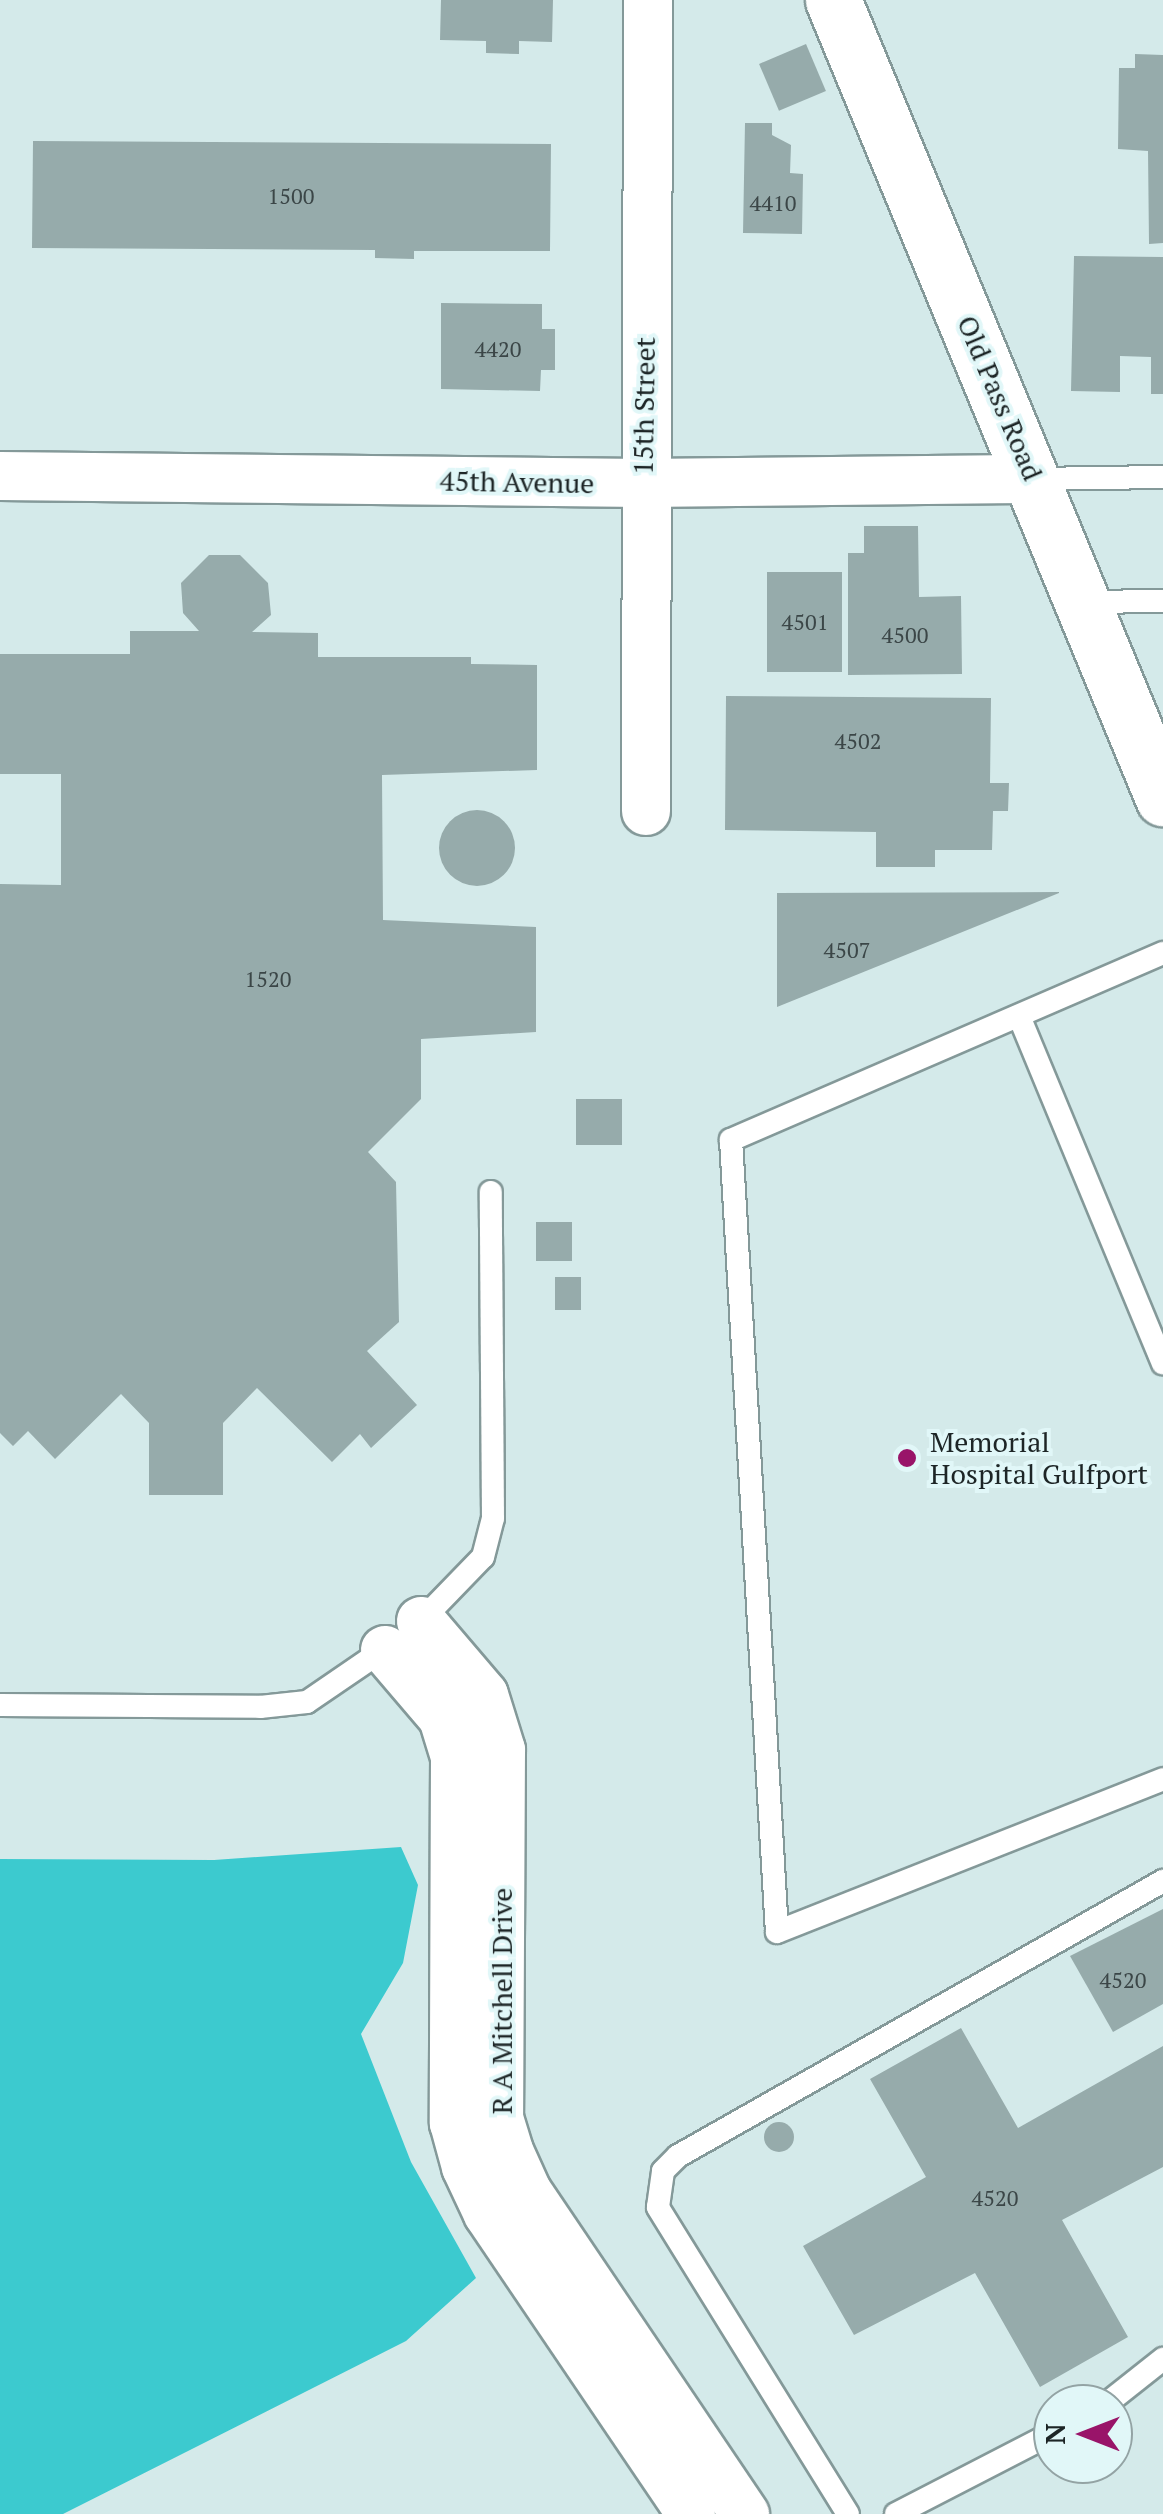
<!DOCTYPE html>
<style>
body{margin:0}
#map{position:relative;width:1163px;height:2514px;overflow:hidden;background:#d4eaea;font-family:"PT Serif",serif}
div>[style]{position:absolute}
[style*='--x']{left:calc(var(--x)*1px);top:calc(var(--y)*1px);width:calc(var(--w)*1px);rotate:calc(var(--a)*1deg)}
.forest>*{inset:0;background:#3ccacf}
.building>*{inset:0;background:#96abab;transform-origin:0 0}
.round{border-radius:50%}
.roads{filter:drop-shadow(2px 0 #849999) drop-shadow(-2px 0 #849999) drop-shadow(0 2px #849999) drop-shadow(0 -2px #849999)}
.lane>*{height:22px;margin:-11px;padding:0 11px;transform-origin:11px;border-radius:11px;background:#fff}
.street>*{height:48px;margin:-24px;padding:0 24px;transform-origin:24px;border-radius:24px;background:#fff}
.secondary>*{height:55px;margin:-27.5px;padding:0 27.5px;transform-origin:27.5px;border-radius:27.5px;background:#fff}
.dots>*{width:28px;height:28px;translate:-50% -50%;box-sizing:border-box;border:5px solid #e1f7f8;border-radius:50%}
span{translate:-50% -50%;white-space:nowrap;text-align:center;line-height:1.15;-webkit-text-stroke:8px #e1f7f8;paint-order:stroke}
.number-label{font-size:22px;color:#3b4647}
.number-label span{-webkit-text-stroke-width:0}
.street-label{font-size:28px;color:#1d2526}
.poi-label{font-size:28px;color:#1d2526}
.left{translate:0 -50%;text-align:left}
.north{position:absolute;left:1033px;top:2384px;width:100px;height:100px;box-sizing:border-box;background:#e1f7f8;border:2px solid #93a3a4;border-radius:50%;rotate:270deg;font-size:28px;font-weight:700;line-height:40px;text-align:center;color:#1d2526}
.north::after{content:'';display:block;margin:auto;width:35px;height:45px;background:#991469;clip-path:polygon(50% 0,100% 100%,50% 72%,0 100%)}
</style>
<div id="map">
<div class="forest">
<div style="clip-path:polygon(401px 1847px,418px 1885px,403px 1963px,361px 2034px,411px 2162px,476px 2278px,406px 2341px,63px 2514px,0 2514px,0 1859px,214px 1860px)"></div>
</div>
<div class="building">
<div style="clip-path:polygon(441px 0,553px 0,552px 42px,519px 41px,519px 54px,486px 53px,486px 41px,440px 40px)"></div>
<div style="left:806px;top:44px;width:51px;height:51px;rotate:67deg"></div>
<div style="clip-path:polygon(1135px 54px,1163px 55px,1163px 243px,1149px 244px,1148px 151px,1118px 149px,1119px 68px,1135px 68px)"></div>
<div style="clip-path:polygon(745px 123px,772px 123px,772px 135px,791px 145px,790px 173px,803px 174px,802px 234px,743px 233px)"></div>
<div style="clip-path:polygon(33px 141px,551px 144px,550px 251px,414px 251px,414px 259px,375px 258px,375px 250px,32px 248px)"></div>
<div style="clip-path:polygon(1074px 256px,1163px 257px,1163px 394px,1151px 394px,1151px 357px,1120px 356px,1120px 392px,1071px 391px)"></div>
<div style="clip-path:polygon(441px 303px,542px 304px,542px 329px,555px 329px,555px 370px,541px 370px,540px 391px,441px 389px)"></div>
<div style="clip-path:polygon(864px 526px,918px 526px,919px 597px,961px 596px,962px 674px,848px 675px,848px 553px,864px 553px)"></div>
<div style="clip-path:polygon(209px 555px,240px 555px,268px 583px,271px 615px,252px 632px,318px 633px,318px 657px,471px 657px,471px 664px,537px 665px,537px 770px,382px 775px,383px 920px,536px 927px,536px 1032px,421px 1039px,421px 1099px,368px 1152px,396px 1182px,399px 1322px,367px 1351px,417px 1405px,371px 1448px,360px 1434px,332px 1462px,257px 1388px,223px 1423px,223px 1495px,149px 1495px,149px 1423px,121px 1394px,55px 1459px,28px 1431px,13px 1446px,0 1433px,0 884px,61px 885px,61px 774px,0 774px,0 654px,130px 654px,130px 631px,199px 631px,183px 613px,181px 583px)"></div>
<div style="left:767px;top:572px;width:75px;height:100px"></div>
<div style="clip-path:polygon(726px 696px,991px 698px,990px 783px,1009px 783px,1008px 811px,993px 811px,992px 850px,935px 850px,935px 867px,876px 867px,876px 832px,725px 830px)"></div>
<div class="round" style="left:439px;top:810px;width:76px;height:76px"></div>
<div style="clip-path:polygon(1059px 892px,1059px 893px,777px 1007px,777px 893px)"></div>
<div style="left:576px;top:1099px;width:46px;height:46px"></div>
<div style="left:536px;top:1222px;width:36px;height:39px"></div>
<div style="left:555px;top:1277px;width:26px;height:33px"></div>
<div style="clip-path:polygon(1163px 1909px,1163px 2004px,1113px 2032px,1070px 1956px)"></div>
<div style="clip-path:polygon(961px 2028px,1018px 2128px,1163px 2046px,1163px 2167px,1062px 2220px,1128px 2337px,1040px 2387px,975px 2273px,854px 2335px,803px 2246px,926px 2177px,870px 2079px)"></div>
<div class="round" style="left:764px;top:2122px;width:30px;height:30px"></div>
</div>
<div class="roads">
<div class="lane">
<div style="--x:1034;--y:479;--w:129;--a:-0.9"></div>
<div style="--x:1083;--y:602;--w:80;--a:-0.7"></div>
<div style="--x:1163;--y:953;--w:471;--a:156.6"></div>
<div style="--x:731;--y:1140;--w:793;--a:86.68"></div>
<div style="--x:777;--y:1932;--w:415;--a:-21.6"></div>
<div style="--x:1019;--y:1016;--w:376;--a:67.5"></div>
<div style="--x:418;--y:1624;--w:93;--a:-45.9"></div>
<div style="--x:483;--y:1557;--w:40;--a:-75.6"></div>
<div style="--x:493;--y:1518;--w:326;--a:-90.4"></div>
<div style="--x:0;--y:1705;--w:260;--a:0.4"></div>
<div style="--x:260;--y:1707;--w:47;--a:-6.1"></div>
<div style="--x:307;--y:1702;--w:99;--a:-34.3"></div>
<div style="--x:1106;--y:2404;--w:73;--a:-38.3"></div>
<div style="--x:848;--y:2514;--w:361;--a:-121.8"></div>
<div style="--x:658;--y:2207;--w:36;--a:-82"></div>
<div style="--x:663;--y:2171;--w:21;--a:-45"></div>
<div style="--x:678;--y:2156;--w:558;--a:-29.55"></div>
<div style="--x:896;--y:2514;--w:177;--a:-27.3"></div>
</div>
<div class="street">
<div style="--x:0;--y:476;--w:643;--a:0.62"></div>
<div style="--x:643;--y:483;--w:391;--a:-0.6"></div>
<div style="--x:646;--y:811;--w:811;--a:-89.86"></div>
<div style="--x:421;--y:1621;--w:97;--a:49.6"></div>
<div style="--x:484;--y:1695;--w:58;--a:72.8"></div>
<div style="--x:501;--y:1750;--w:368;--a:90.3"></div>
<div style="--x:499;--y:2118;--w:34;--a:73"></div>
<div style="--x:509;--y:2151;--w:44;--a:65.8"></div>
<div style="--x:527;--y:2191;--w:390;--a:56"></div>
<div style="--x:385;--y:1650;--w:89;--a:49.5"></div>
<div style="--x:443;--y:1718;--w:41;--a:72.9"></div>
<div style="--x:455;--y:1757;--w:366;--a:90.2"></div>
<div style="--x:454;--y:2123;--w:46;--a:74.7"></div>
<div style="--x:466;--y:2167;--w:52;--a:64.9"></div>
<div style="--x:488;--y:2214;--w:362;--a:55.9"></div>
</div>
<div class="secondary">
<div style="--x:833;--y:0;--w:864;--a:67.53"></div>
</div>
</div>
<div class="dots">
<div style="left:907px;top:1458px;background:#991469"></div>
</div>
<div class="number-label">
<span style="left:291px;top:196px">1500</span>
<span style="left:773px;top:203px">4410</span>
<span style="left:498px;top:349px">4420</span>
<span style="left:805px;top:622px">4501</span>
<span style="left:905px;top:635px">4500</span>
<span style="left:858px;top:741px">4502</span>
<span style="left:847px;top:950px">4507</span>
<span style="left:268px;top:979px">1520</span>
<span style="left:1123px;top:1980px">4520</span>
<span style="left:995px;top:2198px">4520</span>
</div>
<div class="street-label">
<span style="left:1000px;top:398px;rotate:67deg">Old Pass Road</span>
<span style="left:644px;top:406px;rotate:-89deg">15th Street</span>
<span style="left:517px;top:482px;rotate:1deg">45th Avenue</span>
<span style="left:502px;top:2001px;rotate:-90deg">R A Mitchell Drive</span>
</div>
<div class="poi-label">
<span class="left" style="left:930px;top:1458px">Memorial<br>Hospital Gulfport</span>
</div>
<div class="north">N</div>
</div>
